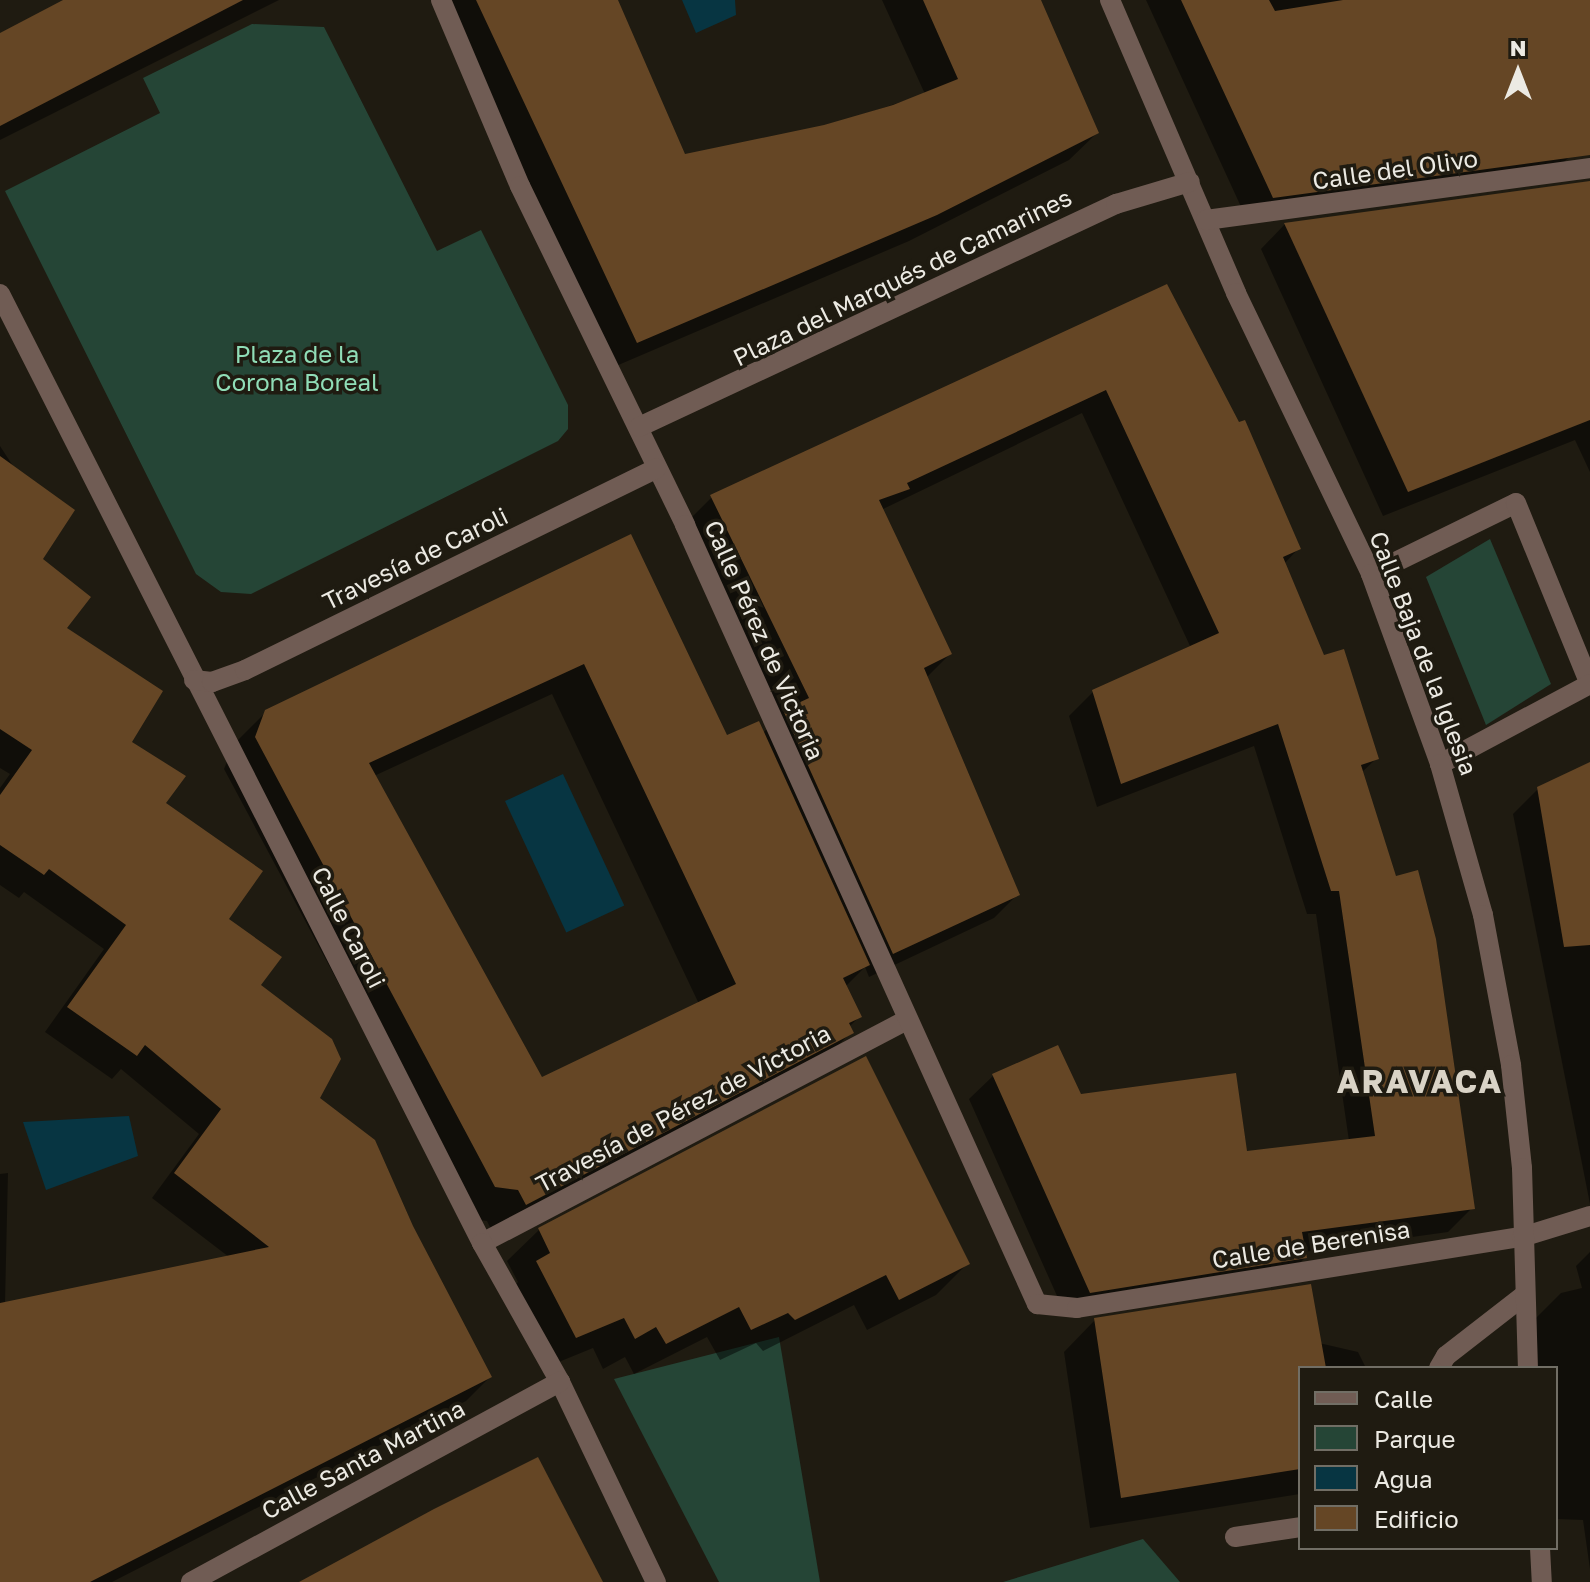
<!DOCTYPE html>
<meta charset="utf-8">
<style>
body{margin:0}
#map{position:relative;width:1590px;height:1582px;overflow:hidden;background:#1f1b11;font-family:"Golos Text",sans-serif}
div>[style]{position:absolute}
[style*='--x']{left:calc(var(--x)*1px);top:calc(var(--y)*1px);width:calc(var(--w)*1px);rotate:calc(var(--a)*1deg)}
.green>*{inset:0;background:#254536}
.water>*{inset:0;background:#073542;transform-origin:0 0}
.shadow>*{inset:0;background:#0007}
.building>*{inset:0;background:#654625}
.service>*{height:20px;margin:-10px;padding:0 10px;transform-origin:10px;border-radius:10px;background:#705c54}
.pedestrian>*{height:20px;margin:-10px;padding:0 10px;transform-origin:10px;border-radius:10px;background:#705c54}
.minor>*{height:20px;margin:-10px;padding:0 10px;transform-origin:10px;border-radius:10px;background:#705c54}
span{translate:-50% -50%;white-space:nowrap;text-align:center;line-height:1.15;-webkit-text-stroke:7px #1f1b11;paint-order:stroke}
.street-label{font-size:24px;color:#eceae3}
.park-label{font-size:24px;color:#90ddb7}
.district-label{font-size:32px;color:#d9d3c6;font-weight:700;letter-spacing:2px}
.legend{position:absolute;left:1298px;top:1366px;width:260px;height:184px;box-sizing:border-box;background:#1f1b11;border:2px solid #716e65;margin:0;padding:10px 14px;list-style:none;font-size:24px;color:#eceae3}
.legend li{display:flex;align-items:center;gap:16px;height:40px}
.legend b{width:40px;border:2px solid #716e65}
.north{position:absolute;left:1478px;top:32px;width:80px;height:80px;-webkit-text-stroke:6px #1f1b11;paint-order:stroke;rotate:0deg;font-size:22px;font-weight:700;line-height:32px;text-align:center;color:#eceae3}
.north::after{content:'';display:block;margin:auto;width:28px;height:36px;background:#eceae3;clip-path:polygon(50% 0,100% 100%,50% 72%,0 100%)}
</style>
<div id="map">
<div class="green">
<div style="clip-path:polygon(252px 24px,324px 27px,437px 251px,481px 230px,568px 405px,568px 429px,558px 441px,251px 594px,221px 592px,196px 574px,5px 191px,160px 113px,143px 78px)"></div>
<div style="clip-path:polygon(1490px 539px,1551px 684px,1486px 725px,1426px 577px)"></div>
<div style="clip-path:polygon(779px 1337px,820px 1582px,719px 1582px,614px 1379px)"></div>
<div style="clip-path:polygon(1143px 1539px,1180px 1582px,1003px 1582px)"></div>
</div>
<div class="water">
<div style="clip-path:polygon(682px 0,735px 0,736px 15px,696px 33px)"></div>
<div style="left:563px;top:774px;width:145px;height:64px;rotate:65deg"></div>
<div style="clip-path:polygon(129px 1116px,138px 1156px,46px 1190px,23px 1122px)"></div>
</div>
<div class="shadow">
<div style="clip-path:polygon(67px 0,279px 0,0 140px,0 35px)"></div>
<div style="clip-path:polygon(437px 0,615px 0,683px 156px,825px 127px,925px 94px,882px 0,1040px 0,1097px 133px,1069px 160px,909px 241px,609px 369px)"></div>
<div style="clip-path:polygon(1146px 0,1500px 0,1590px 22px,1590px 151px,1569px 157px,1544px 182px,1248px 222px)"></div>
<div style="clip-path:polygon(1590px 194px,1590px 472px,1575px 440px,1383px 516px,1261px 249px,1285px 224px)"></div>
<div style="clip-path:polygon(evenodd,1166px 287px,1299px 548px,1284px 564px,1323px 658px,1377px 758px,1361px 773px,1472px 1208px,1448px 1232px,1304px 1252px,1305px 1258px,1281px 1281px,1066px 1316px,969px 1099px,993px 1076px,1080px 1096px,1245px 1154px,1349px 1141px,1316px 914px,1307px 914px,1254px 746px,1097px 807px,1069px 716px,1093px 692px,1190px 646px,1082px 413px,881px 510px,950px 654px,926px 678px,1018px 894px,994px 918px,869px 977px,865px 967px,845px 987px,859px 1017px,849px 1027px,851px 1032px,820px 1064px,494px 1235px,487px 1221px,464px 1218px,224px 769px,234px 744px,266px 712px,630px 537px,726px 738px,763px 733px,781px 714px,688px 521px,712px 497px,1166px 287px,552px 694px,699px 1004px,542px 1079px,374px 776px,552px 694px)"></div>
<div style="clip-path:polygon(0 446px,15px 469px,64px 629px,226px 919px,317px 1098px,411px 1227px,490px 1377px,466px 1401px,112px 1582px,0 1582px,0 1174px,8px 1173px,5px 1304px,229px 1257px,152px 1198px,199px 1134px,121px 1069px,112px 1079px,45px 1032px,104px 949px,24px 892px,19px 898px,0 885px,0 788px,10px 774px,0 768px)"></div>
<div style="clip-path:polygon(1590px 764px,1590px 1204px,1513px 814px,1538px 789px)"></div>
<div style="clip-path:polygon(865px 1059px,968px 1263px,936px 1295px,867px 1330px,854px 1305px,763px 1351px,756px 1343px,720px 1360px,707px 1337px,634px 1374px,625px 1357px,603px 1369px,593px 1348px,544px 1368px,506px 1294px,518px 1282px,507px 1261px,539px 1230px)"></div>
<div style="clip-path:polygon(1590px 1252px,1590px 1569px,1583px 1520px,1556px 1519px,1556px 1368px,1538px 1368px,1536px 1318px,1561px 1293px,1582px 1288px,1576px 1266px)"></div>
<div style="clip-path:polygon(1095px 1320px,1319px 1343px,1358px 1352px,1366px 1368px,1300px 1368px,1300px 1494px,1090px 1528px,1064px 1352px)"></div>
</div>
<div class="building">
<div style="clip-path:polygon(63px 0,243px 0,0 126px,0 33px)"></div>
<div style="clip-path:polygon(476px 0,618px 0,685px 154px,824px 125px,893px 105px,958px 79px,923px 0,1041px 0,1099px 133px,937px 215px,637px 343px)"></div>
<div style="clip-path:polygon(1181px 0,1269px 0,1275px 11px,1343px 0,1590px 0,1590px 155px,1273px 198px)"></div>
<div style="clip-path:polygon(1590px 181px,1590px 420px,1408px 492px,1284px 223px)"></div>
<div style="clip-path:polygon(1167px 284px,1239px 422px,1245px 420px,1301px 549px,1283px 557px,1324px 655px,1344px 649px,1379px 759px,1361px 765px,1396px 876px,1418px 870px,1436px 939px,1475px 1209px,1302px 1232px,1307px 1258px,1090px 1293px,992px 1074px,1058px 1045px,1081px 1094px,1236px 1073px,1247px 1151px,1375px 1136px,1339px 891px,1331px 891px,1278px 724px,1121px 784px,1092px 690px,1219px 633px,1106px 390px,907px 483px,910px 489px,879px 500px,952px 654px,924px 668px,1020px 895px,893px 954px,783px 710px,809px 698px,710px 495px)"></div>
<div style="clip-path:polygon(0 456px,75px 510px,43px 559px,91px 597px,67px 628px,163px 691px,132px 742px,186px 776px,166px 803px,263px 871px,229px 919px,282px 957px,261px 985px,332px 1039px,341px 1059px,320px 1098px,375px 1140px,413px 1226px,492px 1377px,90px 1582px,0 1582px,0 1303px,269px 1247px,174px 1173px,221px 1109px,145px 1045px,137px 1056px,67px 1007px,126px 925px,49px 869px,44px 875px,0 845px,0 795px,32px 750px,0 729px)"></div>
<div style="clip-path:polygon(evenodd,631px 534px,727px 735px,759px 721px,870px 965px,843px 978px,862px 1017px,849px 1023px,854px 1033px,526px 1205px,518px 1190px,495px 1187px,255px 737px,265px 710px,631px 534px,584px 664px,736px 984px,542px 1077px,369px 763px,584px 664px)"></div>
<div style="clip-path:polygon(1590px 762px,1590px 945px,1564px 947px,1537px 787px)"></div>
<div style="clip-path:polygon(866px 1056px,970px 1264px,899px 1300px,886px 1275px,795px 1320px,788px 1313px,751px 1330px,739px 1307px,666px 1344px,656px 1327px,635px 1339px,624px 1318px,576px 1338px,536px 1261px,550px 1253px,538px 1228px)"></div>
<div style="clip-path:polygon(1311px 1284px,1326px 1368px,1300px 1368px,1300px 1469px,1121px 1498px,1094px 1318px)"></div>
<div style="clip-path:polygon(538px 1457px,603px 1582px,299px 1582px,434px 1509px)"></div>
</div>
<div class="service">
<div style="--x:1371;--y:574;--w:161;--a:-26.1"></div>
<div style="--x:1516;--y:503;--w:196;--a:67.8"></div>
<div style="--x:1590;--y:684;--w:170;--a:151.9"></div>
<div style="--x:1439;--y:1368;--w:14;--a:-60"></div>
<div style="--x:1446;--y:1356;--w:98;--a:-37.9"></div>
<div style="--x:1235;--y:1537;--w:66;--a:-8.7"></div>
</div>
<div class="pedestrian">
<div style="--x:482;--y:1243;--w:481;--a:-27.7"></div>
</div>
<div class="minor">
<div style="--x:441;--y:0;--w:202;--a:67"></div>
<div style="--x:520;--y:186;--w:377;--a:64"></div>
<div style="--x:685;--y:525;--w:855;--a:65.68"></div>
<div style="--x:1037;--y:1304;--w:40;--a:5.7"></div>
<div style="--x:1077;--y:1308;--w:451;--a:-9.1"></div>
<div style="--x:1522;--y:1237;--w:71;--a:-17.2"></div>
<div style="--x:1110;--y:0;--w:319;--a:66.7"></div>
<div style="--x:1236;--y:293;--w:312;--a:64.3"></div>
<div style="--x:1371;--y:574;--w:202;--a:70"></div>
<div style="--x:1440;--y:764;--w:157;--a:74.1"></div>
<div style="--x:1483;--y:915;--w:153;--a:79.4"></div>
<div style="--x:1511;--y:1065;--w:104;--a:83.9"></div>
<div style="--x:1522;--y:1168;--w:200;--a:88.3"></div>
<div style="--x:1206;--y:220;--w:388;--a:-7.7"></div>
<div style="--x:0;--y:294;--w:1064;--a:63.07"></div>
<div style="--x:482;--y:1243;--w:159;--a:60.7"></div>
<div style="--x:560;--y:1382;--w:222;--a:64.4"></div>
<div style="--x:639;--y:427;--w:527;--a:-25.06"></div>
<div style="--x:1116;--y:204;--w:77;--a:-16.6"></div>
<div style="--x:194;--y:680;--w:18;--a:6"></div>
<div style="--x:212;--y:682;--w:35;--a:-20"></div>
<div style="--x:245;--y:670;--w:458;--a:-26.1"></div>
<div style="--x:1540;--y:1548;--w:34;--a:87"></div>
<div style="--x:191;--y:1582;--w:420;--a:-28.5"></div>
</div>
<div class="street-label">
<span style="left:1395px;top:169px;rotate:-8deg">Calle del Olivo</span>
<span style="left:902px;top:277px;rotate:-26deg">Plaza del Marqués de Camarines</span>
<span style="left:415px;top:558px;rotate:-26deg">Travesía de Caroli</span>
<span style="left:765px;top:640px;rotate:66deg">Calle Pérez de Victoria</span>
<span style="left:1424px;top:653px;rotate:69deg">Calle Baja de la Iglesia</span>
<span style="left:349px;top:927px;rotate:63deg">Calle Caroli</span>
<span style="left:683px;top:1108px;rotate:-28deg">Travesía de Pérez de Victoria</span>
<span style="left:1311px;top:1244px;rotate:-9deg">Calle de Berenisa</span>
<span style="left:363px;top:1459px;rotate:-28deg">Calle Santa Martina</span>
</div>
<div class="park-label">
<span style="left:297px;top:368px">Plaza de la<br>Corona Boreal</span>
</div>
<div class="district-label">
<span style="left:1420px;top:1081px">ARAVACA</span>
</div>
<ul class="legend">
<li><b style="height:10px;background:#705c54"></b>Calle</li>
<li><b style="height:22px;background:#254536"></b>Parque</li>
<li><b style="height:22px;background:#073542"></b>Agua</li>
<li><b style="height:22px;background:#654625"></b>Edificio</li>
</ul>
<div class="north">N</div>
</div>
